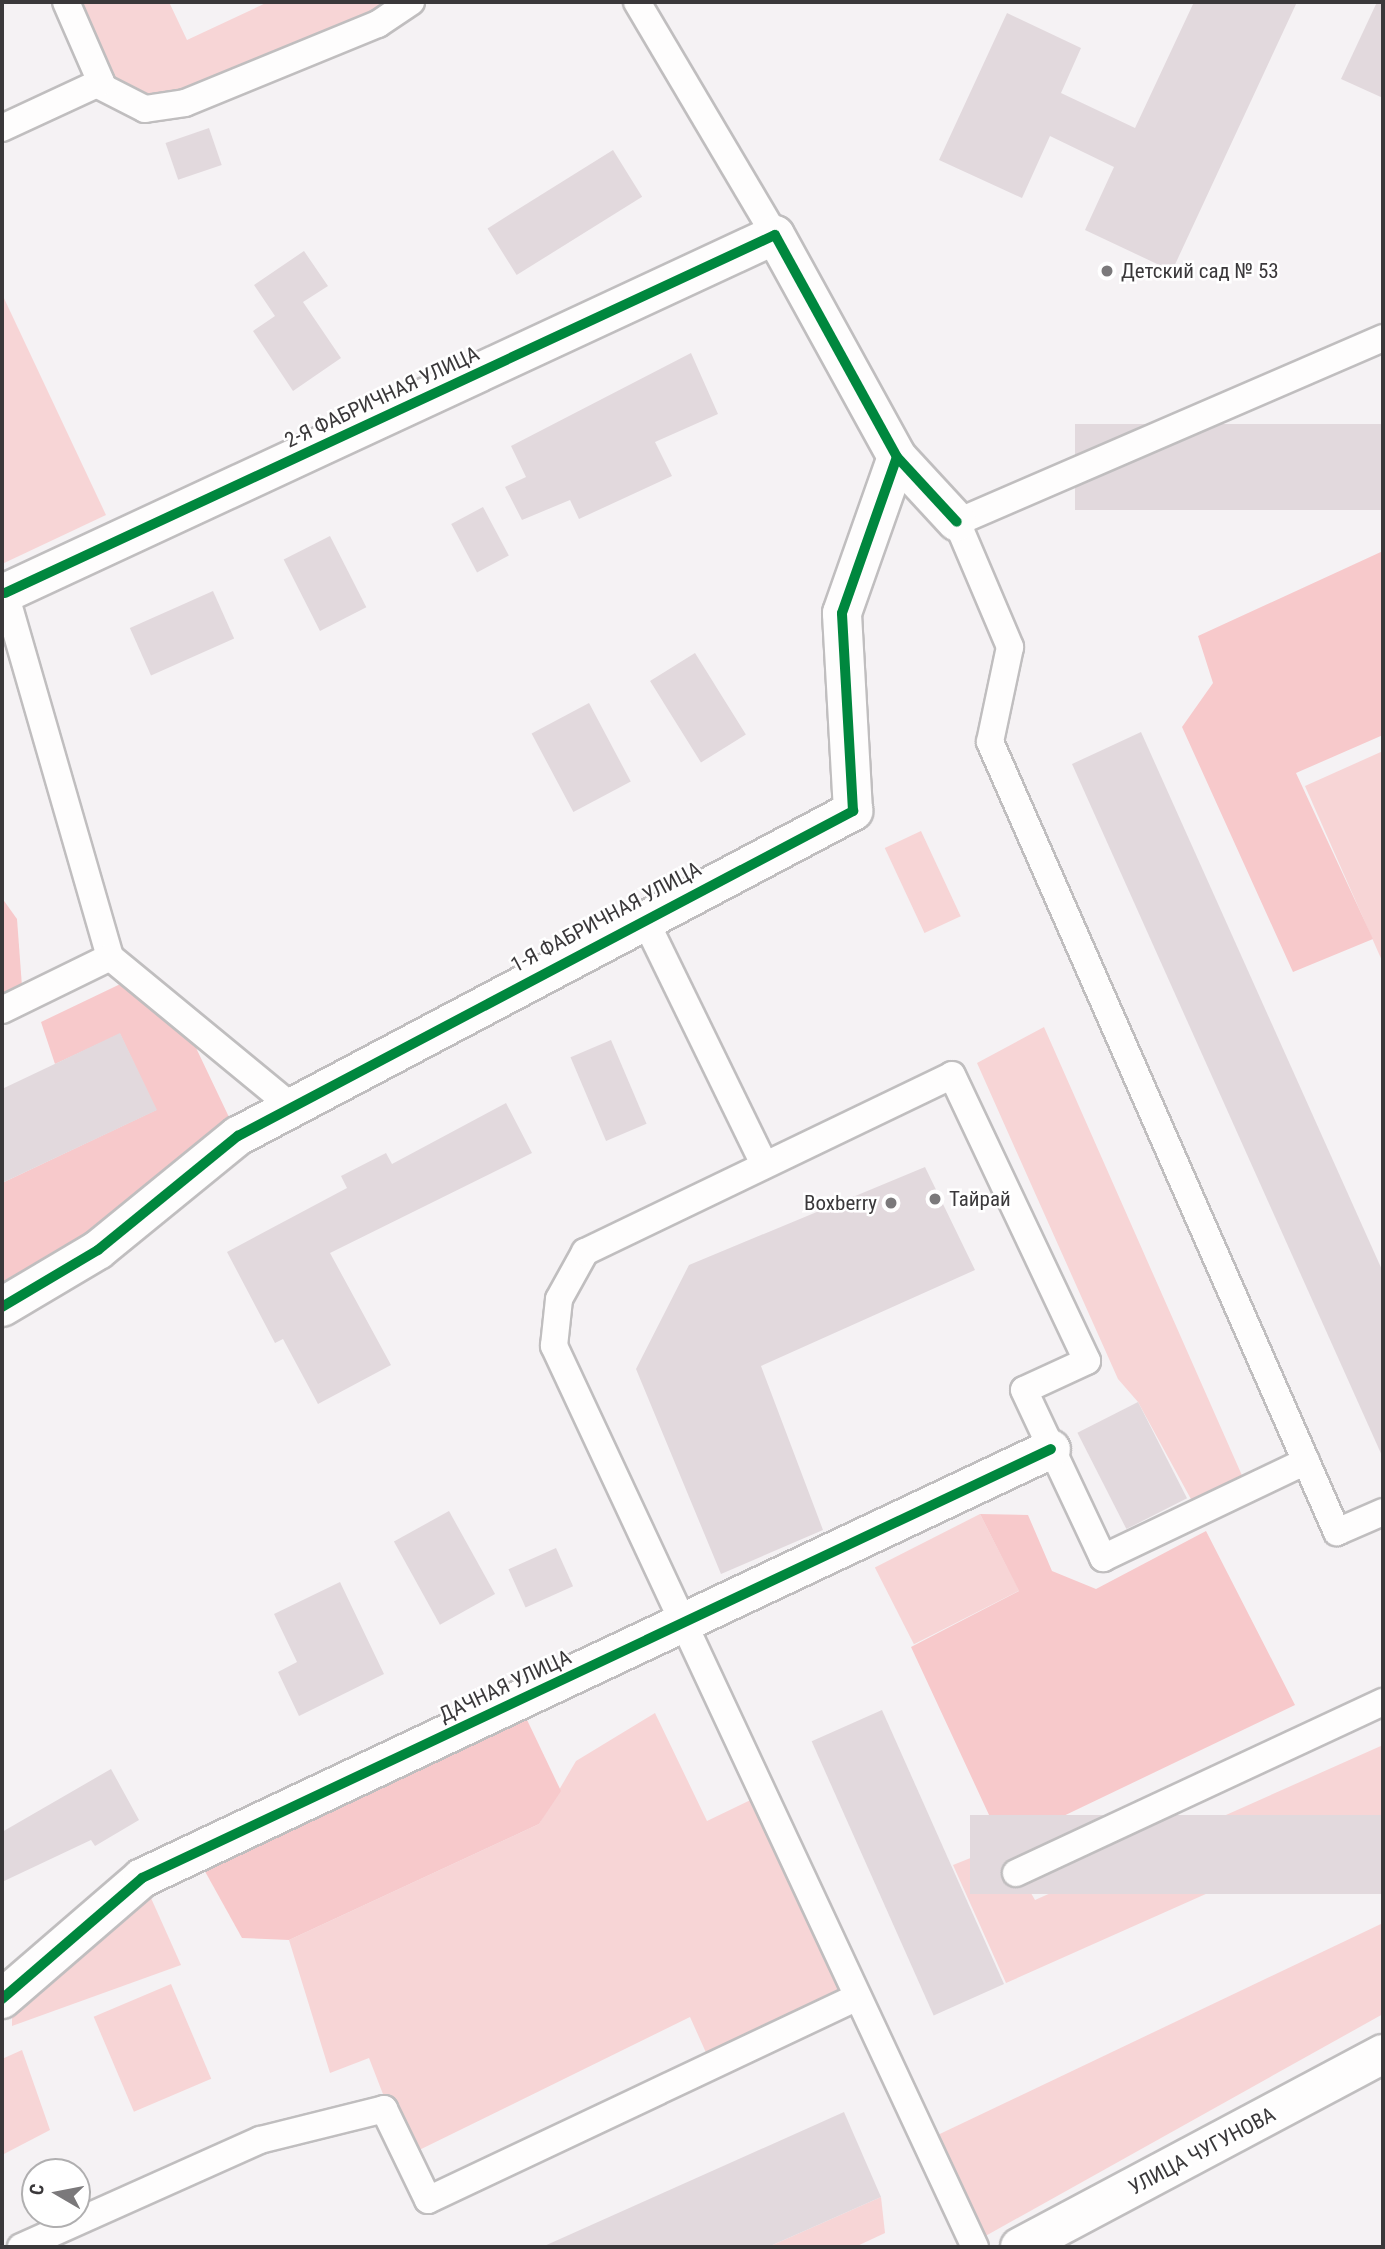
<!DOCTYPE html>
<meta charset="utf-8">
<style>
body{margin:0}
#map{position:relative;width:1385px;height:2249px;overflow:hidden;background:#f5f2f4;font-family:"Roboto Condensed",sans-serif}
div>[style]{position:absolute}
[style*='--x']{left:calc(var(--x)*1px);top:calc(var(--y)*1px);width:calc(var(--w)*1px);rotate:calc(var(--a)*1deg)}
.green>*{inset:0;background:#f7d5d6;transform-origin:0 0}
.forest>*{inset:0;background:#f7c9cb}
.building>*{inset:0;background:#e2d9dd;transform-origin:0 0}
.roads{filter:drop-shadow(2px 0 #c0bebf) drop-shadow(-2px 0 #c0bebf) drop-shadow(0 2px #c0bebf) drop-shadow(0 -2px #c0bebf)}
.service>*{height:26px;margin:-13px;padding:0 13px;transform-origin:13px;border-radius:13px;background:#fefdfd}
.minor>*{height:38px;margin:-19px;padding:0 19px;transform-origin:19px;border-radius:19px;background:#fefdfd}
.secondary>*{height:38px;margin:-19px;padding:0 19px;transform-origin:19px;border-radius:19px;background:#fefdfd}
.cycleway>*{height:10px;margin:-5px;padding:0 5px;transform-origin:5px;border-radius:5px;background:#00873e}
.dots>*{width:19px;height:19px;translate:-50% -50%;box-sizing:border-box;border:4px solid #fff;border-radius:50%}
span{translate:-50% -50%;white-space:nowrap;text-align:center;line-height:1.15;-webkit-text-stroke:5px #fff;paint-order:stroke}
.poi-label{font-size:21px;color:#3a383a}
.left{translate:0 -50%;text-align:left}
.right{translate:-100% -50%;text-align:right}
.street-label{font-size:21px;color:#3a383a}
.frame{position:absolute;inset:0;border:4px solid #3a383a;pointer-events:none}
.north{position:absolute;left:21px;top:2158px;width:70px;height:70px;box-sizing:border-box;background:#fff;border:2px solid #b0afb0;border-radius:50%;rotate:280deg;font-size:19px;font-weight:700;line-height:28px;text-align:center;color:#3a383a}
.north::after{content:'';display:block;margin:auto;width:24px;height:32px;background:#7b797b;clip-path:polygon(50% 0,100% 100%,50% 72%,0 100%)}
</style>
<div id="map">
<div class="green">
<div style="clip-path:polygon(66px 2px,169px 2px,187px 40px,268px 2px,411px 2px,145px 109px,96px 84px)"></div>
<div style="clip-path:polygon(2px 294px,106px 515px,2px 564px)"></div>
<div style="clip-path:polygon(1383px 751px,1383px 963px,1305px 786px)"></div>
<div style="left:921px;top:831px;width:94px;height:40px;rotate:65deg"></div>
<div style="clip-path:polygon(1044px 1027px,1248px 1489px,1198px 1512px,1138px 1402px,1118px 1379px,977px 1063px)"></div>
<div style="left:980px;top:1514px;width:86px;height:118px;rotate:63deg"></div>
<div style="clip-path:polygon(655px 1713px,707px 1821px,763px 1794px,857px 1997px,712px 2066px,690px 2017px,407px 2156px,369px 2058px,330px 2073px,289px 1940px,539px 1824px,576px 1761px)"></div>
<div style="clip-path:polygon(1383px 1745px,1383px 1815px,1006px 1983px,953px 1865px,1003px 1845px,1035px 1900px)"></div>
<div style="clip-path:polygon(142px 1878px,181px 1965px,12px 2026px,12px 1994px)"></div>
<div style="clip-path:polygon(1383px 1923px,1383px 2014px,973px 2243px,925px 2141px)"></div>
<div style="left:171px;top:1984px;width:103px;height:84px;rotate:67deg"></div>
<div style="clip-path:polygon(22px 2050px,50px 2130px,2px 2155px,2px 2059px)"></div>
<div style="clip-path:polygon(881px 2197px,885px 2233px,855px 2247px,768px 2247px)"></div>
</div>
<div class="forest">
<div style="clip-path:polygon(1383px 551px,1383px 735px,1296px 773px,1373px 939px,1293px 972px,1182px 727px,1213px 683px,1198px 636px)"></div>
<div style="clip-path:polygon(2px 898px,17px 919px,23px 1000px,2px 1010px)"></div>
<div style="clip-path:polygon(135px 977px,178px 1010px,238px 1136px,2px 1307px,2px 1183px,156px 1110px,120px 1034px,55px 1064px,41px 1022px)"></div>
<div style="clip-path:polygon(980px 1514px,1028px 1515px,1052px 1571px,1096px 1589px,1206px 1531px,1295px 1705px,1003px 1845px,911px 1647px,1019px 1591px)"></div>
<div style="clip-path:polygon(518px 1701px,561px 1791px,539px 1824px,289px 1940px,242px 1938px,202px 1866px)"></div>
</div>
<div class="building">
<div style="clip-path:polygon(1194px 2px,1297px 2px,1172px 271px,1085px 230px,1114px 167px,1050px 136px,1022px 198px,939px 160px,1007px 13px,1081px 48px,1061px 93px,1135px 128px)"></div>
<div style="clip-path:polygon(1377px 2px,1383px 2px,1383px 98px,1341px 79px)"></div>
<div style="left:209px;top:128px;width:39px;height:46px;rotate:71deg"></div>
<div style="left:613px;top:150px;width:55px;height:148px;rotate:58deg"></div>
<div style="clip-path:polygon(304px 251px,328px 286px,303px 302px,341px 358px,293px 391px,253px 331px,275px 316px,254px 285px)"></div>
<div style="clip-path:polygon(691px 353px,718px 414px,655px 442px,672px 476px,579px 519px,570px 500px,522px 520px,505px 487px,526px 477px,511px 446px)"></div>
<div style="left:1383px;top:424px;width:86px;height:308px;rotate:90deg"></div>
<div style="left:483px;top:507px;width:55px;height:36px;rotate:62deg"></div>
<div style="left:330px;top:536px;width:80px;height:52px;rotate:63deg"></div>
<div style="left:213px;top:591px;width:52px;height:91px;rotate:66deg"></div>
<div style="left:695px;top:653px;width:96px;height:53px;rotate:58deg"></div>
<div style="left:589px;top:703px;width:89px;height:65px;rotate:62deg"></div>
<div style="clip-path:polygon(1141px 732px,1383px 1272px,1383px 1458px,1072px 764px)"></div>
<div style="clip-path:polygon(120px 1033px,157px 1110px,2px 1183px,2px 1089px)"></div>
<div style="left:611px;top:1040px;width:91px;height:44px;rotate:67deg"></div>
<div style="clip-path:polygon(506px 1103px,532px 1153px,330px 1253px,391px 1365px,318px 1404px,283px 1339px,275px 1343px,227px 1252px,347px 1188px,341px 1176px,386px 1153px,392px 1164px)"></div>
<div style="clip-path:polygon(925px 1167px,975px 1270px,761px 1366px,823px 1530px,721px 1574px,636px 1369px,689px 1265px)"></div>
<div style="left:1138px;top:1402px;width:108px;height:68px;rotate:63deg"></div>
<div style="left:449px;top:1511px;width:95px;height:63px;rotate:61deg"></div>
<div style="left:556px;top:1548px;width:42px;height:52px;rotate:66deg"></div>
<div style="clip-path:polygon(340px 1582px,384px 1674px,299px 1716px,278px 1672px,297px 1662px,274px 1614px)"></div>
<div style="left:882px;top:1710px;width:300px;height:77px;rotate:66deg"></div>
<div style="clip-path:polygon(111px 1769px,139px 1820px,95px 1846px,91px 1840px,2px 1882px,2px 1832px)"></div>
<div style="left:1383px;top:1815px;width:79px;height:413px;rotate:90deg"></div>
<div style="clip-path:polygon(844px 2112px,881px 2197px,768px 2247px,542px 2247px)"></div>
</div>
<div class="roads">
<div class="service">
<div style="--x:637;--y:2;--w:271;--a:59.4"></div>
<div style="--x:96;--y:84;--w:55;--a:27"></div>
<div style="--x:145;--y:109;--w:40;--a:-8.5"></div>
<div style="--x:185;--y:103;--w:209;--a:-22.3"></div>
<div style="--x:378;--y:24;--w:40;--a:-34"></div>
<div style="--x:2;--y:128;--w:109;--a:-24.9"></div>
<div style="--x:101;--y:82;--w:87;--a:-113.6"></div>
<div style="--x:1383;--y:338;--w:464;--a:156.6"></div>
<div style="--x:957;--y:522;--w:136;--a:67"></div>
<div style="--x:1010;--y:647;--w:97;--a:101.9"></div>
<div style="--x:990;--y:742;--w:863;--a:66.29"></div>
<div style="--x:1337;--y:1532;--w:50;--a:-23.5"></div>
<div style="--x:5;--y:593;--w:379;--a:73.9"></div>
<div style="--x:110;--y:957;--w:234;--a:39.5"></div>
<div style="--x:644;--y:918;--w:274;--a:64"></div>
<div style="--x:2;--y:1010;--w:120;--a:-26.1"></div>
<div style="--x:1016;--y:1873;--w:405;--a:-25"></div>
<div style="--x:21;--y:2247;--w:262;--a:-24.1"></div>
<div style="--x:260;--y:2140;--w:128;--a:-14"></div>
<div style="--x:384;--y:2109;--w:101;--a:64.2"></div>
<div style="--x:428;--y:2200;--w:475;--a:-25.3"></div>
<div style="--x:975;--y:2247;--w:995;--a:-115.04"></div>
<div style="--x:554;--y:1346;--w:47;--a:-83.9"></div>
<div style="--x:559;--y:1299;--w:54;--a:-61"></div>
<div style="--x:585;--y:1252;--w:407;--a:-25.7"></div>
<div style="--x:952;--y:1075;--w:316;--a:64.7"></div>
<div style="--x:1087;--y:1361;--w:69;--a:155.3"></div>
<div style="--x:1024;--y:1390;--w:186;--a:64.8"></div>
<div style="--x:1103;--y:1558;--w:225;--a:-25.5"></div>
</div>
<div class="minor">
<div style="--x:5;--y:593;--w:849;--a:-24.94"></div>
<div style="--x:775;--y:235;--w:253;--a:61.2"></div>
<div style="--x:2;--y:1307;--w:112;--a:-30.7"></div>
<div style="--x:98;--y:1250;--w:181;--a:-39.2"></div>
<div style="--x:238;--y:1136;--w:696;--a:-27.85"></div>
<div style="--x:853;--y:811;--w:198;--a:-93.2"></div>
<div style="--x:842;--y:613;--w:165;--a:-70.6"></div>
<div style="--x:897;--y:457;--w:88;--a:47.3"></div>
<div style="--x:2;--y:1999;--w:185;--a:-40.8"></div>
<div style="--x:142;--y:1878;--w:1005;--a:-25.26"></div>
</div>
<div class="secondary">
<div style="--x:1020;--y:2247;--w:411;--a:-28"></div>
</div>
</div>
<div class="cycleway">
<div style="--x:5;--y:593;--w:849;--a:-24.94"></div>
<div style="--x:775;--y:235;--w:253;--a:61.2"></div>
<div style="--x:2;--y:1307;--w:112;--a:-30.7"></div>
<div style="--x:98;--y:1250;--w:181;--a:-39.2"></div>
<div style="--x:238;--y:1136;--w:696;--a:-27.85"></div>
<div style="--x:853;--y:811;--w:198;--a:-93.2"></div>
<div style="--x:842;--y:613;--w:165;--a:-70.6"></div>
<div style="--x:897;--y:457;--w:88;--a:47.3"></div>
<div style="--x:2;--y:1999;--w:185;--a:-40.8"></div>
<div style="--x:142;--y:1878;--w:1005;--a:-25.26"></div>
</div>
<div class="dots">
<div style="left:1107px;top:271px;background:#7b797b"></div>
<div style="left:935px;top:1199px;background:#7b797b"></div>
<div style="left:891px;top:1203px;background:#7b797b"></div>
</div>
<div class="poi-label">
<span class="left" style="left:1121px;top:271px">Детский сад № 53</span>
<span class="left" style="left:949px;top:1199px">Тайрай</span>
<span class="right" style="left:877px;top:1203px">Boxberry</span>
</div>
<div class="street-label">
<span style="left:382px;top:397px;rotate:-25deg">2-Я ФАБРИЧНАЯ УЛИЦА</span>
<span style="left:606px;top:917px;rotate:-28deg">1-Я ФАБРИЧНАЯ УЛИЦА</span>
<span style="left:505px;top:1686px;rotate:-25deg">ДАЧНАЯ УЛИЦА</span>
<span style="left:1202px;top:2151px;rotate:-28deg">УЛИЦА ЧУГУНОВА</span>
</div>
<div class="frame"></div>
<div class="north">С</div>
</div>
